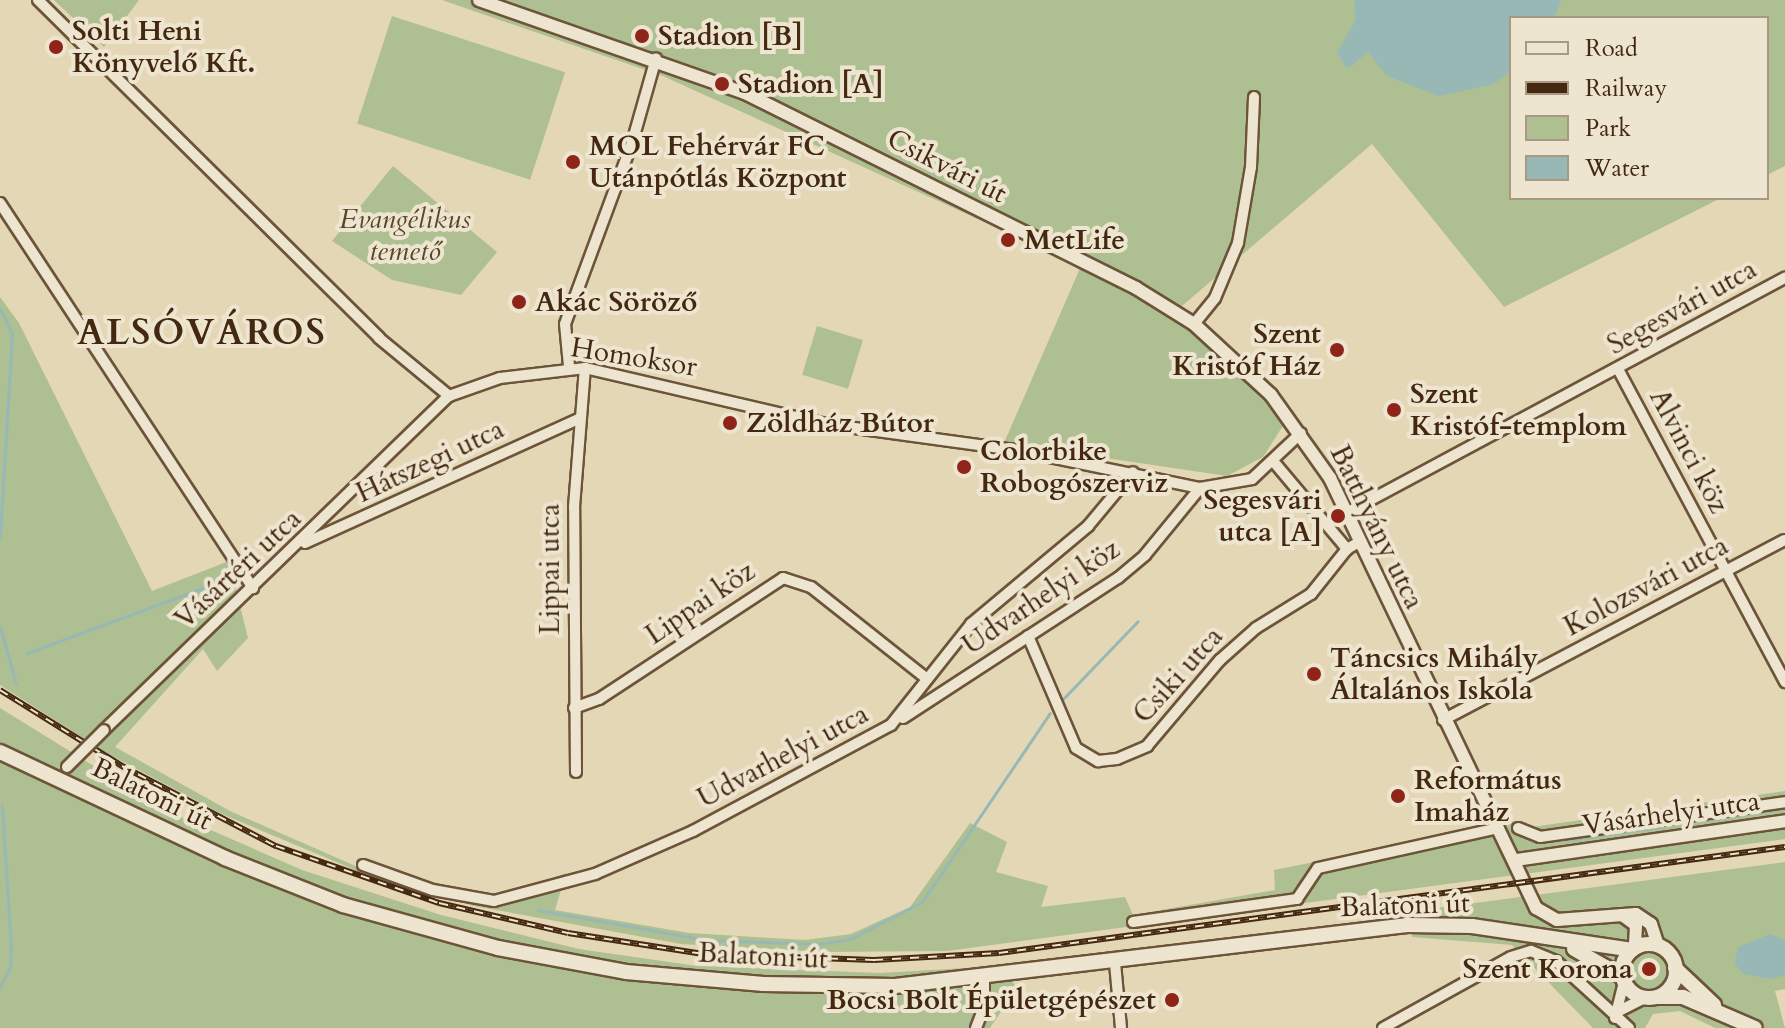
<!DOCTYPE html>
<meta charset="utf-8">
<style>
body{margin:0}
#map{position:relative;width:1785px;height:1028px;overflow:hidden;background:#e4d7b6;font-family:Cardo,serif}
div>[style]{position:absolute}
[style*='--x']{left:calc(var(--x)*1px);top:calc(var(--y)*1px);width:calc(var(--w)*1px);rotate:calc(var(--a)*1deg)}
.green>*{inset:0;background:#aebf92;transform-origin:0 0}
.water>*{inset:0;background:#97b8b5}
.stream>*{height:3px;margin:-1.5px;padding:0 1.5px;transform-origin:1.5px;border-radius:1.5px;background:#97b8b5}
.roads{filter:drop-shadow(2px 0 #6c5439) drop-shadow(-2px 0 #6c5439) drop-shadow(0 2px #6c5439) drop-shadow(0 -2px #6c5439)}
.minor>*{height:10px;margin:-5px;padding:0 5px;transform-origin:5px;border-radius:5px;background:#ede5d0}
.tertiary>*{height:12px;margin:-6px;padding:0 6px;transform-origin:6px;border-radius:6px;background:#ede5d0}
.secondary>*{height:14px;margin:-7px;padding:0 7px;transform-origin:7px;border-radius:7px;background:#ede5d0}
.secondary>.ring{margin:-7px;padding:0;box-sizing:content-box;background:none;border:14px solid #ede5d0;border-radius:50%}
.rail>*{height:6px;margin-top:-3px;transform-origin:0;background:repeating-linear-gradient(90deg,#ede5d0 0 9px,#44280f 0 18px);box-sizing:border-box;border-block:2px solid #44280f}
.bridges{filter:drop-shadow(2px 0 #6c5439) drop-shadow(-2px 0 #6c5439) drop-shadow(0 2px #6c5439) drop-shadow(0 -2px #6c5439)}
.minor-bridge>*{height:10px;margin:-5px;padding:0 5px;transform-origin:5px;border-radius:5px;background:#ede5d0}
.dots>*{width:22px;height:22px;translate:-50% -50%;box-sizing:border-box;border:4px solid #ede5d0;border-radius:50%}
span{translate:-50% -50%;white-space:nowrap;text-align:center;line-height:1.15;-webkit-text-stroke:8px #ede5d0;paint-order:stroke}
.poi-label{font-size:28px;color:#44280f;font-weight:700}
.left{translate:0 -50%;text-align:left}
.right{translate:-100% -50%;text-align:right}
.street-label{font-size:28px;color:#44280f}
.park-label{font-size:28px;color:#594629;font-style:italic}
.district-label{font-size:36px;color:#44280f;font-weight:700;letter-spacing:2px}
.legend{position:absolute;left:1509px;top:16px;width:260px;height:184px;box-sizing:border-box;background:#ede5d0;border:2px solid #a99983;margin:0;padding:10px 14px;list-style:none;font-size:24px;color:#44280f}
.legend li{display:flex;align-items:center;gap:16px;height:40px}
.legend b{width:40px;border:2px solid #a99983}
</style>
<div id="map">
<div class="green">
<div style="clip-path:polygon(54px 0,139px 0,104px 47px)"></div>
<div style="clip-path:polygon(442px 0,1785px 0,1785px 166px,1767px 175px,1767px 18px,1511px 18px,1511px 198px,1721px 198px,1504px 307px,1372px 144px,1176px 311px,1290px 415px,1263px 457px,1227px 476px,1004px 443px,1081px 266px,663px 76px)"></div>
<div style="left:392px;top:16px;width:182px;height:113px;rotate:18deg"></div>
<div style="clip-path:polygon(393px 166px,497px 252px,461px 295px,392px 280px,332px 241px)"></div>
<div style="clip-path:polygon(0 297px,19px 323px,152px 591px,229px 561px,248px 638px,217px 671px,203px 649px,115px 747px,230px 811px,360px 868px,365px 859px,405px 876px,487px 895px,521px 890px,566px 873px,555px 910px,689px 933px,805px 940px,851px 934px,910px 907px,970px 823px,1007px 842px,996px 872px,1048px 886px,1041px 907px,1125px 897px,1133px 915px,1275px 890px,1274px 870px,1520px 821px,1525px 828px,1785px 791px,1785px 839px,947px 951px,822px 952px,681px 944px,474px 906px,360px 872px,222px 814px,110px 755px,0 685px)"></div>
<div style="left:817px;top:326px;width:48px;height:51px;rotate:17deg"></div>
<div style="clip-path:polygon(0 708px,165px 810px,302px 870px,441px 915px,579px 949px,697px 966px,880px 973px,1001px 966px,1017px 988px,990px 1028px,0 1028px)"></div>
<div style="clip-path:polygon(1785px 862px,1785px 989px,1775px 991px,1785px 1028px,1715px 1028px,1680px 1011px,1653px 1014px,1645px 1028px,1593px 1028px,1512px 945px,1412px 937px,1408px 912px)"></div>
</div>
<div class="water">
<div style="clip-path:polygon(1354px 0,1560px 0,1561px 1px,1554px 18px,1511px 18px,1511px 71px,1494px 84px,1439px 96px,1387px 76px,1368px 52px,1347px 69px,1337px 53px,1356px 19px)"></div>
<div style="clip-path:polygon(1770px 934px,1785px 940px,1785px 975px,1772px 979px,1743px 974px,1735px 964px,1738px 947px)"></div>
</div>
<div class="stream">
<div style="--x:0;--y:308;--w:29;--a:65"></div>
<div style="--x:12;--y:334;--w:203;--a:93.4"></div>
<div style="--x:0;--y:627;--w:59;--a:74.3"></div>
<div style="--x:27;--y:653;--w:202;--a:-20.3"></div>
<div style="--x:216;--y:583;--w:16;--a:11"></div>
<div style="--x:1060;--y:702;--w:112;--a:-46.1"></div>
<div style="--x:1707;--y:820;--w:79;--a:-8.7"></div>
<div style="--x:1567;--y:840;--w:97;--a:-8.3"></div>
<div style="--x:538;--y:910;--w:171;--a:10.1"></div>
<div style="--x:706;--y:940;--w:113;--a:2"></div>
<div style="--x:819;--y:944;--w:31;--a:-9"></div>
<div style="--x:850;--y:939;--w:81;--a:-27.2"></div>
<div style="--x:922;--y:902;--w:228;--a:-55.9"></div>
<div style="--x:0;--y:987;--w:22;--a:-63"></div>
<div style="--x:10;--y:967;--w:20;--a:-87"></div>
<div style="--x:11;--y:947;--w:141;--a:-93.7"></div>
</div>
<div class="roads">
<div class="minor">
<div style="--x:38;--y:0;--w:480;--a:44.7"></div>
<div style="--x:379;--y:338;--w:91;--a:39.6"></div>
<div style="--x:0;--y:203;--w:461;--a:56.7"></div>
<div style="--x:1194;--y:324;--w:33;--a:-51"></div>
<div style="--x:1215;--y:298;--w:60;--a:-67.3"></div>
<div style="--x:1238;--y:243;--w:77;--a:-80.3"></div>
<div style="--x:1251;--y:167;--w:70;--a:-87.5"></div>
<div style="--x:569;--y:366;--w:42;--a:-95.4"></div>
<div style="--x:565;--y:324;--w:193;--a:-69.7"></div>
<div style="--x:632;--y:143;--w:88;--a:-74.2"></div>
<div style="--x:1618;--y:369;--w:355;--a:61.9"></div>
<div style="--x:1274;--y:462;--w:114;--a:50"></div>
<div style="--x:1348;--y:512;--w:496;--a:-28.2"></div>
<div style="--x:305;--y:543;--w:302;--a:-24.4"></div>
<div style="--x:1028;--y:636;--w:122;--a:66.8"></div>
<div style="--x:1076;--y:748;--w:26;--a:31"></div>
<div style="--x:1098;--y:761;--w:19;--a:-6"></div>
<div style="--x:1117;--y:759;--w:33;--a:-23"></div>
<div style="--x:1147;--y:746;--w:113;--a:-49.7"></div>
<div style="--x:1220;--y:660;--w:48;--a:-41.6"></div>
<div style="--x:1256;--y:628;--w:65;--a:-31.7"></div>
<div style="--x:1311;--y:594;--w:58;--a:-51.3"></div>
<div style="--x:1347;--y:549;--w:16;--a:-30"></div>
<div style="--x:574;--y:708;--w:27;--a:-20"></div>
<div style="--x:599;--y:699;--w:220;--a:-33.3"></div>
<div style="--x:783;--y:578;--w:29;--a:18"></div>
<div style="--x:811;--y:587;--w:148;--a:38.4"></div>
<div style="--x:903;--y:718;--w:257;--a:-33.1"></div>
<div style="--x:1118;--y:578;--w:35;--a:-40"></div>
<div style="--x:1145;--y:555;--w:87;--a:-50.6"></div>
<div style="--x:1443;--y:720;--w:386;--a:-27.8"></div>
<div style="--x:104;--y:730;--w:480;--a:-44.1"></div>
<div style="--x:449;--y:396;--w:54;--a:-19.4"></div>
<div style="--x:500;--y:378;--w:86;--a:-6.7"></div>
<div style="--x:585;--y:368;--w:246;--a:13.1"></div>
<div style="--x:825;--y:424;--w:198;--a:7.8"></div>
<div style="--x:1021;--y:451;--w:183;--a:11.7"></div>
<div style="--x:1200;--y:488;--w:53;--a:-9.8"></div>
<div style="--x:1252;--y:479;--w:67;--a:-43.2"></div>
<div style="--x:576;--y:772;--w:265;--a:-90.4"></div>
<div style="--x:574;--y:507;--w:139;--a:-85.5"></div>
<div style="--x:1518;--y:828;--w:24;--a:22"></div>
<div style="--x:1540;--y:837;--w:247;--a:-8.1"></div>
<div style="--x:363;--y:865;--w:74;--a:19.7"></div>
<div style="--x:433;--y:890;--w:62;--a:10.2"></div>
<div style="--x:494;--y:901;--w:105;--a:-15"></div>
<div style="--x:595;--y:874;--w:107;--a:-23.7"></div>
<div style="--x:693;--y:831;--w:225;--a:-28.2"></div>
<div style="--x:891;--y:725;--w:129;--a:-51.6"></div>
<div style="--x:971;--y:624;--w:153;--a:-39.9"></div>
<div style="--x:1088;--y:526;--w:70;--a:-50.2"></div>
<div style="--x:1133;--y:922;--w:166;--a:-8"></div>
<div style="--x:1297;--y:899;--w:37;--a:-56"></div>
<div style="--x:1318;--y:868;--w:185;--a:-12.5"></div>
<div style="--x:1115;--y:963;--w:65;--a:84.7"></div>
<div style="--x:1619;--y:1011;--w:31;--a:-27"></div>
<div style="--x:1615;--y:1018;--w:37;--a:-76"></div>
<div style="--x:976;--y:1028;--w:22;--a:-69"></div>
<div style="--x:984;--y:1007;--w:28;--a:-90"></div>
<div style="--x:1383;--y:1028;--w:146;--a:-29"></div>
<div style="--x:1511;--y:957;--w:21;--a:-17"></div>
<div style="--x:1531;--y:951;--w:27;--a:22"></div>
<div style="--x:1556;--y:961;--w:99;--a:42.5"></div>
</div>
<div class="tertiary">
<div style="--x:479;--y:0;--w:282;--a:19.3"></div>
<div style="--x:745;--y:93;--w:437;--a:26.5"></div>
<div style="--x:1136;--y:288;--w:68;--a:31.8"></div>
<div style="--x:1194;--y:324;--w:105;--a:42.7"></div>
<div style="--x:1271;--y:395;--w:102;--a:54.6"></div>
<div style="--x:1330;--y:478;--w:477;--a:64.4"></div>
<div style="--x:1536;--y:908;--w:24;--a:30"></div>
<div style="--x:1557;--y:920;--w:79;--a:-4.3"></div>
<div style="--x:1636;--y:914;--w:18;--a:34"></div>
<div style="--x:1651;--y:924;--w:22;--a:72"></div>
<div style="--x:1516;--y:860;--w:272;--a:-8.2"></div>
<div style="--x:1622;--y:915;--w:17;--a:36"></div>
<div style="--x:1636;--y:925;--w:22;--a:93"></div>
</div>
<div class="secondary">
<div style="--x:0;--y:752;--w:249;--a:25.2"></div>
<div style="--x:225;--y:858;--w:127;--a:21.7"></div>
<div style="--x:343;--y:905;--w:161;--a:15.5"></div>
<div style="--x:498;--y:948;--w:130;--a:10.6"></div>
<div style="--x:626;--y:972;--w:138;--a:5"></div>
<div style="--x:763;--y:984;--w:132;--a:0.9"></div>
<div style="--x:895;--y:986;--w:516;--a:-6.79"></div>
<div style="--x:1407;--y:925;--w:65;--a:0.9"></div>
<div style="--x:1472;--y:926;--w:162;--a:8.5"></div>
<div class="ring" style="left:1622px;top:944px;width:40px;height:40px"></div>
<div style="--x:1574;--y:949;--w:56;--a:29.7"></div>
<div style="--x:1675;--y:968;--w:54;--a:43.5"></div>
<div style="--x:1658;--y:997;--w:25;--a:0"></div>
<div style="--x:1683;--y:997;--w:78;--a:23.3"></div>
</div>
</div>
<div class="rail">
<div style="--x:0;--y:690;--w:144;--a:31.9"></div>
<div style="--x:122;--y:766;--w:174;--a:27.5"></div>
<div style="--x:276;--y:846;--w:173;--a:19.3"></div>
<div style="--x:439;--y:903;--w:132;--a:13.1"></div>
<div style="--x:568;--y:933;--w:137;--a:8.8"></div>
<div style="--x:703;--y:954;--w:171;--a:2"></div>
<div style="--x:874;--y:960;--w:125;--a:-3.2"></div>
<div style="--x:999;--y:953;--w:793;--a:-7.68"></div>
</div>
<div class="bridges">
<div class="minor-bridge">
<div style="--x:67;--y:767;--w:52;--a:-45"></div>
</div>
</div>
<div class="dots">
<div style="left:642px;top:36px;background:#8f2418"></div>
<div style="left:56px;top:47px;background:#8f2418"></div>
<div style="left:722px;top:84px;background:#8f2418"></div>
<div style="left:573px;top:162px;background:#8f2418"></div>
<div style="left:1008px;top:240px;background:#8f2418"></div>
<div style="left:519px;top:302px;background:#8f2418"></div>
<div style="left:1337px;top:350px;background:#8f2418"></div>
<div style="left:1394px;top:410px;background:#8f2418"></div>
<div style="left:730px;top:423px;background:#8f2418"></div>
<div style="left:964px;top:467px;background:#8f2418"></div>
<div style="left:1338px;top:516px;background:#8f2418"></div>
<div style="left:1314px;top:674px;background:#8f2418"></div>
<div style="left:1398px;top:796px;background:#8f2418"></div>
<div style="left:1649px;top:969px;background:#8f2418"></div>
<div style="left:1172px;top:1000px;background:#8f2418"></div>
</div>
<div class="poi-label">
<span class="left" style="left:72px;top:47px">Solti Heni<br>Könyvelő Kft.</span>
<span class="left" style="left:658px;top:36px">Stadion [B]</span>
<span class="left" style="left:738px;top:84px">Stadion [A]</span>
<span class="left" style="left:589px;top:162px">MOL Fehérvár FC<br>Utánpótlás Központ</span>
<span class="left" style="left:1024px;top:240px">MetLife</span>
<span class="left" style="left:535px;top:302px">Akác Söröző</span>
<span class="right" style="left:1321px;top:350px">Szent<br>Kristóf Ház</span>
<span class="left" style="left:1410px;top:410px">Szent<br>Kristóf-templom</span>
<span class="left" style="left:746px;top:423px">Zöldház Bútor</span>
<span class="left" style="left:980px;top:467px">Colorbike<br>Robogószerviz</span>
<span class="right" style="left:1322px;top:516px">Segesvári<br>utca [A]</span>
<span class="left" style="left:1330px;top:674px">Táncsics Mihály<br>Általános Iskola</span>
<span class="left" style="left:1414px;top:796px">Református<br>Imaház</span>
<span class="right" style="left:1633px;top:969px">Szent Korona</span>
<span class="right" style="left:1156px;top:1000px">Bocsi Bolt Épületgépészet</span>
</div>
<div class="street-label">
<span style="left:947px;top:166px;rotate:27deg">Csikvári út</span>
<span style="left:1682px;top:307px;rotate:-29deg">Segesvári utca</span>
<span style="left:634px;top:357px;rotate:9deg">Homoksor</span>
<span style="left:1689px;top:451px;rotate:62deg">Alvinci köz</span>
<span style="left:430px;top:461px;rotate:-25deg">Hátszegi utca</span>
<span style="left:1377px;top:527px;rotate:64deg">Batthyány utca</span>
<span style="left:238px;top:569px;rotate:-43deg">Vásártéri utca</span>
<span style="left:550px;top:569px;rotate:-90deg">Lippai utca</span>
<span style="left:1646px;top:586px;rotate:-28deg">Kolozsvári utca</span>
<span style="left:1041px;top:597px;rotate:-34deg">Udvarhelyi köz</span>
<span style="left:700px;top:603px;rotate:-34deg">Lippai köz</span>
<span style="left:1178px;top:675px;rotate:-48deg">Csiki utca</span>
<span style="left:783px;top:756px;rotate:-28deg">Udvarhelyi utca</span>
<span style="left:152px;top:794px;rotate:26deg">Balatoni út</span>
<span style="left:1671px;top:813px;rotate:-8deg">Vásárhelyi utca</span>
<span style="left:1405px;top:905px;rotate:-2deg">Balatoni út</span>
<span style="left:763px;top:956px;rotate:3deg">Balatoni út</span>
</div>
<div class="park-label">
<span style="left:405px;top:235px">Evangélikus<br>temető</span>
</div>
<div class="district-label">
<span style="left:202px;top:333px">ALSÓVÁROS</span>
</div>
<ul class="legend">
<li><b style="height:10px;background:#ede5d0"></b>Road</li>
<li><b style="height:10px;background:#44280f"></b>Railway</li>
<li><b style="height:22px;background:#aebf92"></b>Park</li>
<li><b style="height:22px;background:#97b8b5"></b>Water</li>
</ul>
</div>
